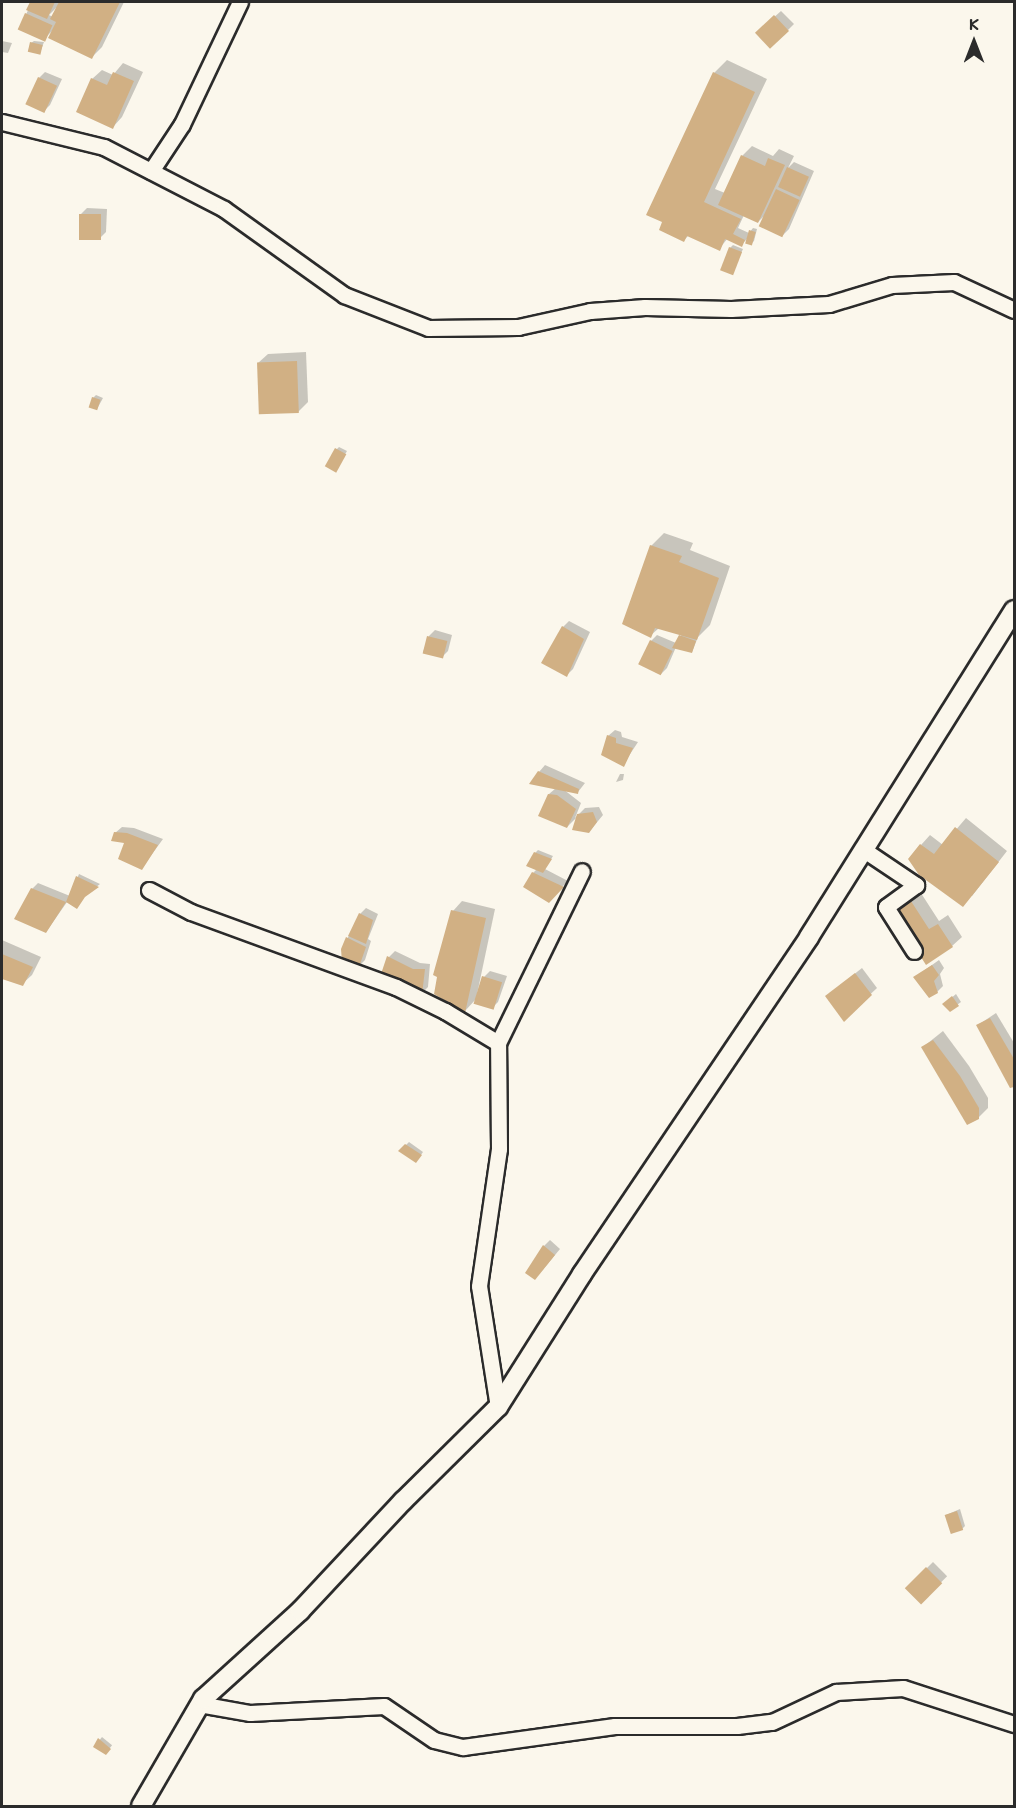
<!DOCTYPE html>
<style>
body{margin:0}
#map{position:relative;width:1016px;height:1808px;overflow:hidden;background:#fbf7ec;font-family:Mali,sans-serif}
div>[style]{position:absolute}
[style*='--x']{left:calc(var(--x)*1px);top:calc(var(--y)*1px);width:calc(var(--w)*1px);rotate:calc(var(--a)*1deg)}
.shadow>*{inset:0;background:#0003;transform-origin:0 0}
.building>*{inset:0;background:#d1b084;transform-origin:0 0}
.roads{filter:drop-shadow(2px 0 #2b2b2b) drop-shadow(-2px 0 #2b2b2b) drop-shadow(0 2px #2b2b2b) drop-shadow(0 -2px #2b2b2b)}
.minor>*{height:15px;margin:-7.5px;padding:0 7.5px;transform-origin:7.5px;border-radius:7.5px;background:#fbf7ec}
.tertiary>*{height:18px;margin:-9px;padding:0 9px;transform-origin:9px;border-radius:9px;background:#fbf7ec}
span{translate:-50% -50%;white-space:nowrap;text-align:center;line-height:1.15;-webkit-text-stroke:4.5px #fbf7ec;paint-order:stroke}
.frame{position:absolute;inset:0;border:3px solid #2b2b2b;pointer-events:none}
.north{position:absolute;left:944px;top:12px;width:60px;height:60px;-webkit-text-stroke:4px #fbf7ec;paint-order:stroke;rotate:0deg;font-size:16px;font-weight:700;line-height:24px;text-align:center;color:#2b2b2b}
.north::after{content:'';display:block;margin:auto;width:21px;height:27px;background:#2b2b2b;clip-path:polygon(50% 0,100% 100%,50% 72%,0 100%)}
</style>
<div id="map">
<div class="shadow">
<div style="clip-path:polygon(evenodd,32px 2px,124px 2px,102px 47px,92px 57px,53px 30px,43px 40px,19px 29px,32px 2px,57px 7px,53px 17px,49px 15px,57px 7px)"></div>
<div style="clip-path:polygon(781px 11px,794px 24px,788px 30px,763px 27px)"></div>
<div style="clip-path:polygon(2px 41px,12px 43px,8px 53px,2px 52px)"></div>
<div style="clip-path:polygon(34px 41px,44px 42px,40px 53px,31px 43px)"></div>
<div style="clip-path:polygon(727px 60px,767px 79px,715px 189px,725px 193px,742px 156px,752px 146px,773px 156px,779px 149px,794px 156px,788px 168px,794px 162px,814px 171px,789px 229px,783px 235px,767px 213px,758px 222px,744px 215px,738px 228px,749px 233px,753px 228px,757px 229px,754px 241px,752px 243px,748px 238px,741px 245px,728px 238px,719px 249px,689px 235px,684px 240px,714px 73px)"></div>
<div style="clip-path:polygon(123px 63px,143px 72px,122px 117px,113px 127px,92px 79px,102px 70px,113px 75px)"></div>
<div style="clip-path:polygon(45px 72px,62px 79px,50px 105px,44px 111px,39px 78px)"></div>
<div style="clip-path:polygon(87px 208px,107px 209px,106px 232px,100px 238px,81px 214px)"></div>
<div style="clip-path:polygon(733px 245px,743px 249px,732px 273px,730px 248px)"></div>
<div style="clip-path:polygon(306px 352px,308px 402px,298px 412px,258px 363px,268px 354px)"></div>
<div style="clip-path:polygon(96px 395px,103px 398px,97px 409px,93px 398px)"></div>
<div style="clip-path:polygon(339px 447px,347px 451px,336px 470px,337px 449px)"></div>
<div style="clip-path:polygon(664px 533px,693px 543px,690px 550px,730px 566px,710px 625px,698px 637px,692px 652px,676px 647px,667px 668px,661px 674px,651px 641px,657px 635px,676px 643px,682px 634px,659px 628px,650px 636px,651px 546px)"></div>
<div style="clip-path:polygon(569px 621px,590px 632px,573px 669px,567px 675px,563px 627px)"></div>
<div style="clip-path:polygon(435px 630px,452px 635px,448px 651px,442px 657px,423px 652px,429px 636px)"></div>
<div style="clip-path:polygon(615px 730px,621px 732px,622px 737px,638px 742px,623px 765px,608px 736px)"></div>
<div style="clip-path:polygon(545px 765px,585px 783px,578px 792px,563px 789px,581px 803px,575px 818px,585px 808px,599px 807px,603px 815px,589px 832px,578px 816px,567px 827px,549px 794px,556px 788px,539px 772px)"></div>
<div style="clip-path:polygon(620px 774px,624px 774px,623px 780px,616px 782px)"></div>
<div style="clip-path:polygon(966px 818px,1007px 851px,972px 896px,921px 845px,930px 835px,943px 845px)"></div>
<div style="clip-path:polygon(122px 827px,134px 828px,163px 839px,142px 868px,126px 842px,115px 833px)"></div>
<div style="clip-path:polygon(538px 850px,553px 856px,545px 869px,568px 881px,548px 901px,533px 873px,537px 869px,535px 853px)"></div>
<div style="clip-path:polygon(79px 874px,100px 884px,86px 895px,67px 902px,46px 932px,32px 889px,38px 883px,70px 896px)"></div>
<div style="clip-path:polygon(919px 890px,939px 921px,948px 915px,962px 937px,952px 946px,895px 914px)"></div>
<div style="clip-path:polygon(462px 901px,495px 909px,476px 999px,465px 1011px,453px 911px)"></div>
<div style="clip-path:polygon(366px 908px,378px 914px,368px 939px,371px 941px,365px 960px,359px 966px,342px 949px,360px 914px)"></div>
<div style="clip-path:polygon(2px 940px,41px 957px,32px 975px,22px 984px,2px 977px)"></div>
<div style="clip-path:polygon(395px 951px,420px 963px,430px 964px,428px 987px,422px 993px,412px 983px,382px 976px,389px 957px)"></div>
<div style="clip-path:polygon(939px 960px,944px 968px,940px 974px,943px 986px,937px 992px,915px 977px)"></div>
<div style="clip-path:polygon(862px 968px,877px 988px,844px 1019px,833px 991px)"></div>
<div style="clip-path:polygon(490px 971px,507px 976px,498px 1002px,492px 1008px,484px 977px)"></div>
<div style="clip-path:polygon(956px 994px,961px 1002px,950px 1010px,944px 1004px)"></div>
<div style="clip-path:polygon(996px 1013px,1014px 1043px,1014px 1085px,1011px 1086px,978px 1025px)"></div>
<div style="clip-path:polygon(943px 1031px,969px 1066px,988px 1098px,988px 1108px,978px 1118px,923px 1047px)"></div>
<div style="clip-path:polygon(409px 1142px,423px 1152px,418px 1159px,400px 1151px)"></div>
<div style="clip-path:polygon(550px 1240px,560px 1249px,541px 1272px,544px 1246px)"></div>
<div style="clip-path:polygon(960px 1509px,965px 1526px,962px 1529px,946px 1515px)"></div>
<div style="left:933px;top:1562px;width:20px;height:37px;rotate:45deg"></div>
<div style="left:102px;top:1737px;width:13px;height:11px;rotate:39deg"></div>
</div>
<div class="building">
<div style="clip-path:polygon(30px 2px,55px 2px,47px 19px,26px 10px)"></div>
<div style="clip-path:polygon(59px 2px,120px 2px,92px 59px,48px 38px,56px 22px,50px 19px)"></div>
<div style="left:25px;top:13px;width:30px;height:18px;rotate:24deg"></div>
<div style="left:774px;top:15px;width:22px;height:26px;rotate:47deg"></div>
<div style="left:30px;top:42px;width:13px;height:10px;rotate:13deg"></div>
<div style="clip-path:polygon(113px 72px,134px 81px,113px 129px,76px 112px,91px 78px,107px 85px)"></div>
<div style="clip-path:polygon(713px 72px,755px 92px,704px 202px,717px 208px,710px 224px,717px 208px,741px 219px,733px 234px,745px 240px,742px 247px,725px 239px,720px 251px,687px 236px,684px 242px,659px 230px,662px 222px,646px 215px)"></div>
<div style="left:38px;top:77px;width:21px;height:30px;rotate:25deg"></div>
<div style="clip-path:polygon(741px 155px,765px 166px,768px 158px,785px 165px,758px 223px,718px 205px)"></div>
<div style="left:787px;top:167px;width:24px;height:22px;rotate:24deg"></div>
<div style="left:776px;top:189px;width:26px;height:41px;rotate:25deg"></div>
<div style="left:79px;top:214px;width:22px;height:26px"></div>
<div style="left:749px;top:230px;width:7px;height:14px;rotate:16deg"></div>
<div style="left:729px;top:247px;width:14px;height:25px;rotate:21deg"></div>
<div style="left:297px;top:361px;width:52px;height:40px;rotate:88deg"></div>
<div style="left:92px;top:397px;width:9px;height:11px;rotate:18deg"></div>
<div style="left:335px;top:448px;width:13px;height:21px;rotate:29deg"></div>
<div style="clip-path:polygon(650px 545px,682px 556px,679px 562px,719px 578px,697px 640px,655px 628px,651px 638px,622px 624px)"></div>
<div style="clip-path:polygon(562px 626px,584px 639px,567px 677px,541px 663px)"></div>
<div style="clip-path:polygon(679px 635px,696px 641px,692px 653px,672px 648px)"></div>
<div style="left:427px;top:636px;width:21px;height:18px;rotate:14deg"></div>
<div style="left:650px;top:640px;width:25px;height:27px;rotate:26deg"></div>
<div style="clip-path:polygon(607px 735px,616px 738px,616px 743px,633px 748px,624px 767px,601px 755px)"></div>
<div style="clip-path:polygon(538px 771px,579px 789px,578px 794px,529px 784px)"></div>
<div style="clip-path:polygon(548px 794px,557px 795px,576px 809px,567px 828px,538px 816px)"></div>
<div style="clip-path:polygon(593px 812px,597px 822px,589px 833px,572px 830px,577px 814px)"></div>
<div style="clip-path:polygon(955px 827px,999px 862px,963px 907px,919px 875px,908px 859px,920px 844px,934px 854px)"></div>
<div style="clip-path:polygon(114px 832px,127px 833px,158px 845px,142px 870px,118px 859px,124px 843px,111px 841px)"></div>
<div style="clip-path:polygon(534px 852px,552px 859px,543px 873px,526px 866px)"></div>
<div style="clip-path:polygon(532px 872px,564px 887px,549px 903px,523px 887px)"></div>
<div style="clip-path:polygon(76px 876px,99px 887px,85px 897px,77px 909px,66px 902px,46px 933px,14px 919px,31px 888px,66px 902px)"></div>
<div style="clip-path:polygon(909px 898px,929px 929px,938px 924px,953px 947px,926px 965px,893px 913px)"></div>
<div style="clip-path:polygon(451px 910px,486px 918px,465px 1013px,434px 994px,437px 977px,433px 975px)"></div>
<div style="clip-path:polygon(359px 913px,373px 920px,366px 944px,348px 936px)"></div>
<div style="clip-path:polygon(346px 937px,366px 947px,359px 967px,342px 962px,341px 949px)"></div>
<div style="clip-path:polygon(2px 954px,33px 967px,23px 986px,2px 979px)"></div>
<div style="clip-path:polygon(387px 956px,413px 969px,425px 969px,422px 995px,411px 992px,411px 984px,380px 977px)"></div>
<div style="clip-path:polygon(932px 965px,939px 975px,934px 981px,938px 993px,929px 998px,913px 977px)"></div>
<div style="clip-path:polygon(855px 973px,872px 995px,844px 1022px,825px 996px)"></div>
<div style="left:482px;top:976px;width:21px;height:29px;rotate:17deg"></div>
<div style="clip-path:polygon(952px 996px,959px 1006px,950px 1012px,942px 1004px)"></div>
<div style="clip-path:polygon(990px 1018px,1014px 1059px,1014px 1087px,1010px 1088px,976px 1025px)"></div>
<div style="clip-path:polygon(933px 1040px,960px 1076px,979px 1108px,979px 1119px,967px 1125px,921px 1047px)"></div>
<div style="clip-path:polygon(405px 1144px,422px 1155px,416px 1163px,398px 1151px)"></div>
<div style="clip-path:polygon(543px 1245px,555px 1255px,535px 1280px,525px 1273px)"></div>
<div style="left:957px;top:1511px;width:20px;height:13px;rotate:72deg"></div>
<div style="left:926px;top:1567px;width:23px;height:30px;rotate:45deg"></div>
<div style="clip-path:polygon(98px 1738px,111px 1749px,106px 1755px,93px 1747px)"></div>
</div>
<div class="roads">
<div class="minor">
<div style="--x:2;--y:122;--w:105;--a:13.8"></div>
<div style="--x:104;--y:147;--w:135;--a:27.3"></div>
<div style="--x:224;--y:209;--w:148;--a:35.6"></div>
<div style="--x:344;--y:295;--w:90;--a:21.4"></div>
<div style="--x:428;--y:328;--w:90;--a:-0.6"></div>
<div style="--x:518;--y:327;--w:74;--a:-12.5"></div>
<div style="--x:590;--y:311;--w:55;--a:-4.2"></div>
<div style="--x:645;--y:307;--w:86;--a:1.3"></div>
<div style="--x:731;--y:309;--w:98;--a:-2.9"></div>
<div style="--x:829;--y:304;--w:66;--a:-16.8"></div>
<div style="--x:892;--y:285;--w:62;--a:-2.8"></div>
<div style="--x:954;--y:282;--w:66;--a:25"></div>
<div style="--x:151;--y:171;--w:56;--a:-56.6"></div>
<div style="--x:182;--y:124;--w:135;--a:-64.6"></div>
<div style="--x:864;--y:850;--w:63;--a:33.9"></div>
<div style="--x:916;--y:885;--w:37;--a:144"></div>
<div style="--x:886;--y:907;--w:52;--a:57.5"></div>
<div style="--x:149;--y:890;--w:47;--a:27.6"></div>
<div style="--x:191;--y:912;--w:218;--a:20.1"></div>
<div style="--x:396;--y:987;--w:55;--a:26.1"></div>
<div style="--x:445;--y:1011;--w:62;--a:31.1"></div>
<div style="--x:498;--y:1407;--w:122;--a:-98.9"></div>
<div style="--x:479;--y:1286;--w:138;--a:-81.7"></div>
<div style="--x:499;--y:1149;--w:106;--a:-90.5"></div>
<div style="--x:498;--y:1043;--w:191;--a:-64"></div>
<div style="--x:199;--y:1704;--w:52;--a:10"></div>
<div style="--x:250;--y:1713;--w:134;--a:-3"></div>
<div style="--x:384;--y:1706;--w:60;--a:34.2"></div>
<div style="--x:434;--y:1740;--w:30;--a:14"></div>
<div style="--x:463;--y:1747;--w:153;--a:-7.9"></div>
<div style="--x:615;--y:1726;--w:122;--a:0"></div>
<div style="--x:737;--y:1726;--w:35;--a:-7"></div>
<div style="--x:772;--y:1722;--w:71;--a:-25.1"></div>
<div style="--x:836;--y:1692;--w:67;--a:-3.4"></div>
<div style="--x:903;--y:1688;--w:117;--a:18"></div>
</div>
<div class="tertiary">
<div style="--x:141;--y:1806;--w:124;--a:-59.9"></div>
<div style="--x:203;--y:1699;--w:131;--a:-42.2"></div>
<div style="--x:300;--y:1611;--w:151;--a:-46.9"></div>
<div style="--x:403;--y:1501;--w:134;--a:-44.7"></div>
<div style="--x:498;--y:1407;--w:157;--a:-57.7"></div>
<div style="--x:582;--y:1274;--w:406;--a:-56"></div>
<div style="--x:809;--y:937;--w:386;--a:-57.9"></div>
</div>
</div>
<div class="frame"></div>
<div class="north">K</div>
</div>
